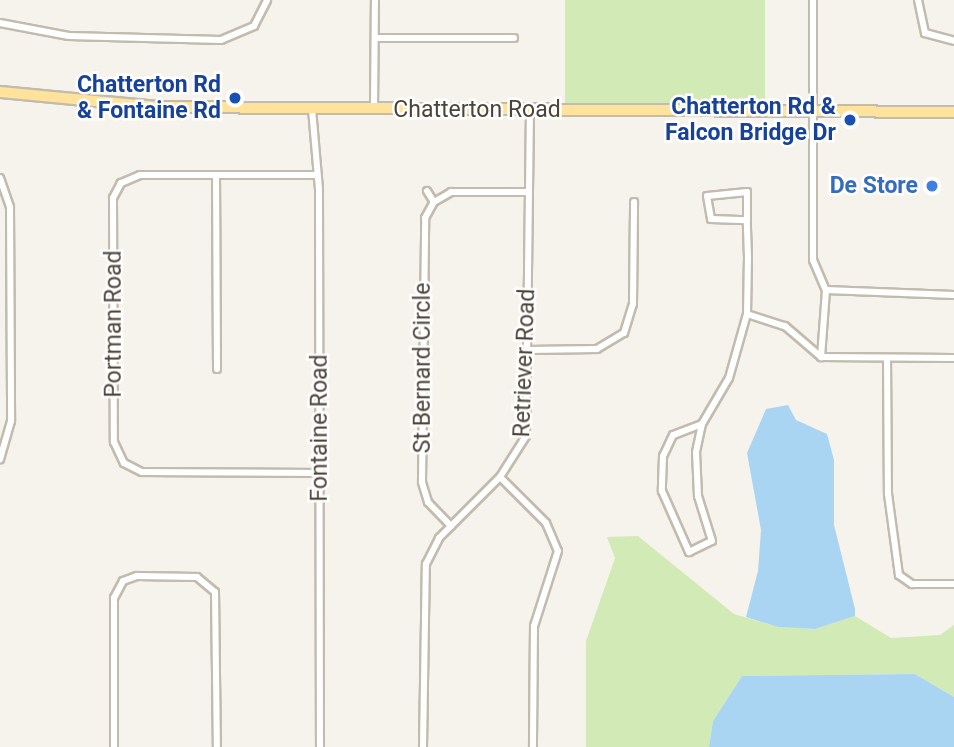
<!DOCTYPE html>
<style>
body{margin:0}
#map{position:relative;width:954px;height:747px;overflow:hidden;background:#f6f3ec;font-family:Roboto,sans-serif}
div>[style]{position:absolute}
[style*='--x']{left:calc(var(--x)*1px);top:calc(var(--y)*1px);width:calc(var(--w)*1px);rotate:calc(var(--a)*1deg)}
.green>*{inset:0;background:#d2eab5;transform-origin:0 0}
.water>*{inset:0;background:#a9d4f2}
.roads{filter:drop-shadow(2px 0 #c2bbae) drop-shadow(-2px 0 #c2bbae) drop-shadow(0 2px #c2bbae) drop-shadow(0 -2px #c2bbae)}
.street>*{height:6px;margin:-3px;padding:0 3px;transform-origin:3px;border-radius:3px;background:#fff}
.primary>*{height:10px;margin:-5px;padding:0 5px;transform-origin:5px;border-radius:5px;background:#ffe39c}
.dots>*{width:19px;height:19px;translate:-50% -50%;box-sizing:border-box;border:4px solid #fff;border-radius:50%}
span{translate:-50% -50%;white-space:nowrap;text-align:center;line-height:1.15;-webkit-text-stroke:5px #fff;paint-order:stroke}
.transit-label{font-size:23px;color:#164399;font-weight:700}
.right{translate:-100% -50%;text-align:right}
.street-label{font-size:23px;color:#4b4439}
.shop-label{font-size:23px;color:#366cbe;font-weight:700}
</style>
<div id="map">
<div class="green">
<div style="left:565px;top:0;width:200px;height:104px"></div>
<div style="clip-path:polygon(638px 536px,734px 614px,778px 627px,815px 629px,855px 616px,891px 638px,940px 635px,954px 625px,954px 697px,915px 674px,742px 676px,713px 721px,709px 747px,586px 747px,586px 641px,615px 558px,607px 537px)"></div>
</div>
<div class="water">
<div style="clip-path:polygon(788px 405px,796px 420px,827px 434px,834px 460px,834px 525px,855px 609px,855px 616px,815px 629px,778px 627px,746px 617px,758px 571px,761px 530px,747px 453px,766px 409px)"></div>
<div style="clip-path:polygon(915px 674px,954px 697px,954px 747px,709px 747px,713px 721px,742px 676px)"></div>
</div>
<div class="roads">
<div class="street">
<div style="--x:813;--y:0;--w:260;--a:90"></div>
<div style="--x:813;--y:260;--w:33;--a:67"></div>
<div style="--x:918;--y:0;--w:34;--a:78"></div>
<div style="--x:925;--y:33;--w:30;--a:15"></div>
<div style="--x:0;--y:23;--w:70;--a:10.7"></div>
<div style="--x:69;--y:36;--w:152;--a:1.5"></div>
<div style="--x:221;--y:40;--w:36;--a:-23"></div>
<div style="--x:254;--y:26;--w:29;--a:-63"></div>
<div style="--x:375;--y:38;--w:139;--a:0"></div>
<div style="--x:312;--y:109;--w:80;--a:85"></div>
<div style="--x:319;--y:189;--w:558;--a:89.9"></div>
<div style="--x:374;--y:109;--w:109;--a:-89.5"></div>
<div style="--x:216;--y:175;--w:194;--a:89.7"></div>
<div style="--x:317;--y:175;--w:177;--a:180"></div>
<div style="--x:140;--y:175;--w:21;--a:157"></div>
<div style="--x:121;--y:183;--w:17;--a:118"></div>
<div style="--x:113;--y:198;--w:244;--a:89.8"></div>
<div style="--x:114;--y:442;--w:23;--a:65"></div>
<div style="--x:124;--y:463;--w:20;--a:27"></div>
<div style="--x:142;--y:472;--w:178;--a:0.3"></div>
<div style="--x:0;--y:178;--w:31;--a:71"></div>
<div style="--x:10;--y:207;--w:214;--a:89.7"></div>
<div style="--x:11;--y:421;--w:40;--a:106"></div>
<div style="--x:427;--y:191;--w:13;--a:58"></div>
<div style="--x:826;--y:290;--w:128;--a:2.2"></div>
<div style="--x:747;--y:314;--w:40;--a:18"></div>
<div style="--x:785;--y:326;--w:48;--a:40.7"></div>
<div style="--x:821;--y:357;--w:133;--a:0.4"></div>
<div style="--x:528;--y:350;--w:69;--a:-0.8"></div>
<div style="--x:597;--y:349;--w:31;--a:-31"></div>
<div style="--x:624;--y:333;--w:30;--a:-73"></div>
<div style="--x:633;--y:304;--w:102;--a:-89.4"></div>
<div style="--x:821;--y:357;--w:67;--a:-85.7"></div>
<div style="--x:887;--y:358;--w:136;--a:89.6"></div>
<div style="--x:888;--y:494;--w:82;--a:82.3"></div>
<div style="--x:899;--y:575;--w:16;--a:35"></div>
<div style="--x:912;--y:584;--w:42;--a:0"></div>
<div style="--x:702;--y:424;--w:31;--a:159"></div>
<div style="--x:673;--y:435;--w:23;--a:115"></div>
<div style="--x:663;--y:456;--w:35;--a:92"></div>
<div style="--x:662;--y:491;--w:67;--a:66.1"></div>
<div style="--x:689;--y:552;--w:25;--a:-26"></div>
<div style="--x:712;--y:541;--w:47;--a:-107.3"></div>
<div style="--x:698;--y:496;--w:44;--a:-92.6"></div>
<div style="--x:696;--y:452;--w:29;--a:-78"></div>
<div style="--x:702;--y:424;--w:53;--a:-59.6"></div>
<div style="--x:729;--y:378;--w:66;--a:-74.3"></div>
<div style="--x:747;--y:314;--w:57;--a:-89"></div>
<div style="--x:748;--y:257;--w:37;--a:-92"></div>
<div style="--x:747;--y:220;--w:28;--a:-90"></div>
<div style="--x:747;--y:192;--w:40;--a:174.3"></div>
<div style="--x:707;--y:196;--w:23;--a:80"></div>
<div style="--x:711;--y:219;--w:36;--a:2"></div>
<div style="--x:500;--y:477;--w:65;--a:45"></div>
<div style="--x:546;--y:523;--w:30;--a:67"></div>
<div style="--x:558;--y:551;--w:79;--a:107.7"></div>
<div style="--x:534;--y:626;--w:121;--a:90.5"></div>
<div style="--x:451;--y:526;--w:33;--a:-134"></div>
<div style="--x:428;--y:502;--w:21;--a:-107"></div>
<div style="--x:422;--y:482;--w:264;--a:-89.3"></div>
<div style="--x:425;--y:218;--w:18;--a:-61"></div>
<div style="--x:434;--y:202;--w:20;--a:-30"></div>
<div style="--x:451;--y:192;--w:78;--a:0"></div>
<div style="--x:114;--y:747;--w:149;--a:-90"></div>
<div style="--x:114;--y:598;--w:19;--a:-62"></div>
<div style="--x:123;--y:581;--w:15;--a:-20"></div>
<div style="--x:137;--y:576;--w:60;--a:1"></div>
<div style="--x:197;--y:577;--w:23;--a:40"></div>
<div style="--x:215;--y:592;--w:155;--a:89.3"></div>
<div style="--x:423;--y:747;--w:183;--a:-89.1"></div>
<div style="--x:426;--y:564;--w:29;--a:-63"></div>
<div style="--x:439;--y:538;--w:86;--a:-45"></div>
<div style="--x:500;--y:477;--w:49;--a:-57.6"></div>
<div style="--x:526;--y:436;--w:326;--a:-89.3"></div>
</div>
<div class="primary">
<div style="--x:0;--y:92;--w:159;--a:5.4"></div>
<div style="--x:158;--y:107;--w:796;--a:0.36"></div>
</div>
</div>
<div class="dots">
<div style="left:235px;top:98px;background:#1a4fb4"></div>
<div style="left:850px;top:120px;background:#1a4fb4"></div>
<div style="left:932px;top:186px;background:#3f7fe0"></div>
</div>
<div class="transit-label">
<span class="right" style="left:221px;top:98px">Chatterton Rd<br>&amp; Fontaine Rd</span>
<span class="right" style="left:836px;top:120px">Chatterton Rd &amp;<br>Falcon Bridge Dr</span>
</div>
<div class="street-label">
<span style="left:477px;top:110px">Chatterton Road</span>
<span style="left:114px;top:324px;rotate:-90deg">Portman Road</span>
<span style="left:525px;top:363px;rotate:-88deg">Retriever Road</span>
<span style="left:423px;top:368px;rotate:-90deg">St Bernard Circle</span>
<span style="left:320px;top:428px;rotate:-90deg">Fontaine Road</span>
</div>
<div class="shop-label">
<span class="right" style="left:918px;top:186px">De Store</span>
</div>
</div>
